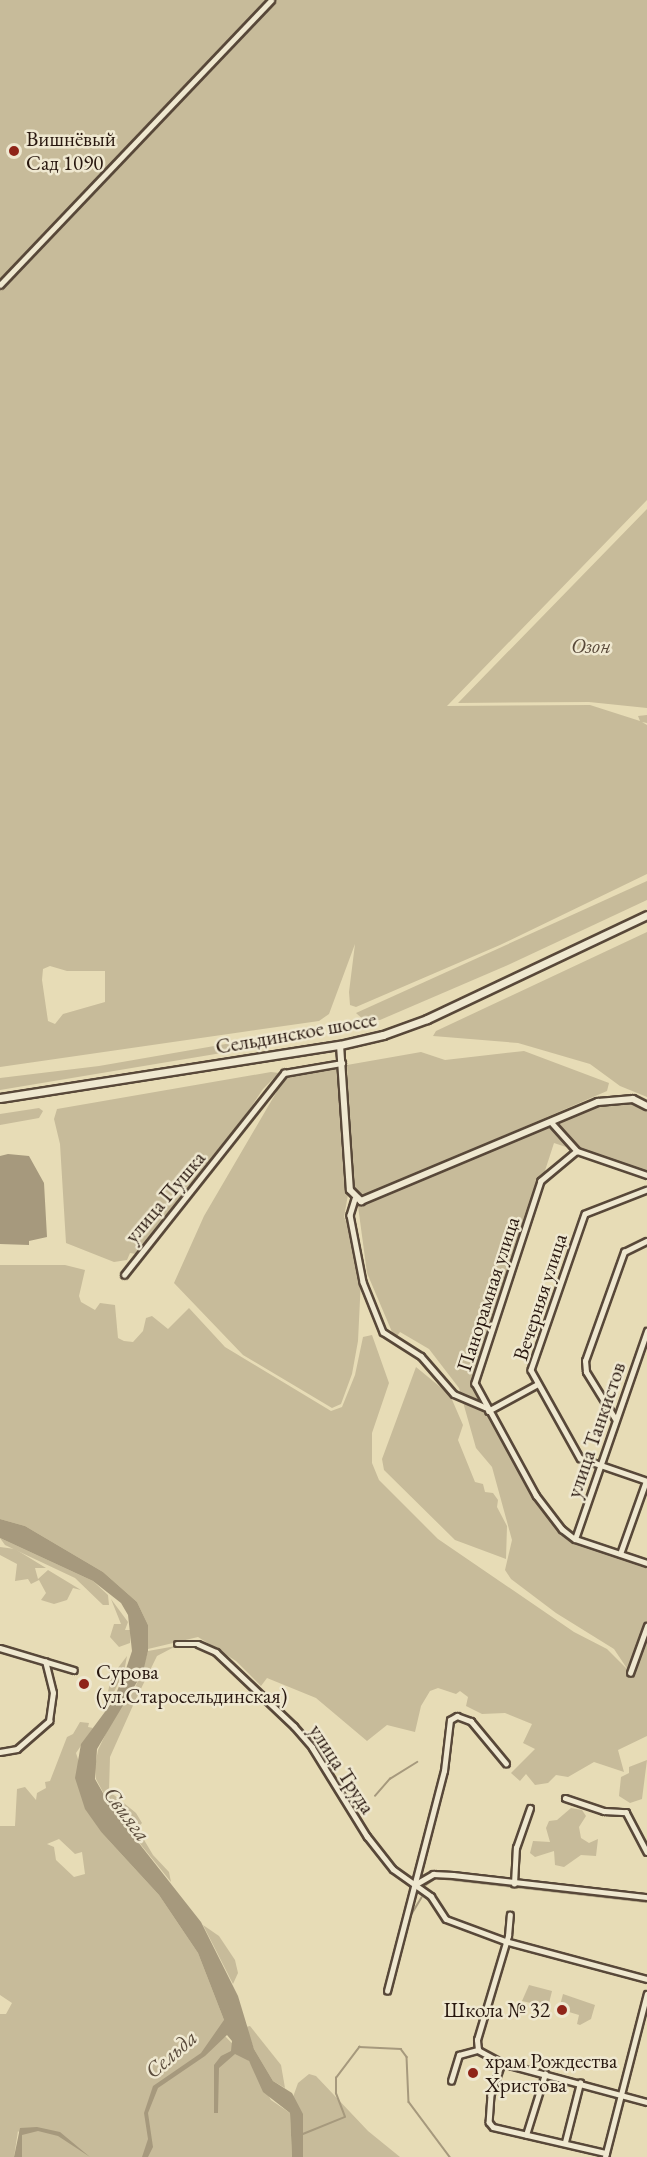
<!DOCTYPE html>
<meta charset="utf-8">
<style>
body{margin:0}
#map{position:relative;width:647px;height:2157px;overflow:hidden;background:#e7dcb6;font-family:"EB Garamond",serif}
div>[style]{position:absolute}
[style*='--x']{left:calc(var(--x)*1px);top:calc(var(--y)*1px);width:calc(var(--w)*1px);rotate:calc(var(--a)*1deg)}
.green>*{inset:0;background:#c7bb9a}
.water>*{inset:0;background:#a6997d}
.stream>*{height:1.5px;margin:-0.75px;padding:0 0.75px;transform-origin:0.75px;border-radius:0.75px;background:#a6997d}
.roads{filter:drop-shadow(2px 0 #584839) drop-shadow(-2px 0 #584839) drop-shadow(0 2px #584839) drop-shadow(0 -2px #584839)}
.minor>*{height:4.5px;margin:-2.25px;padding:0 2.25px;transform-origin:2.25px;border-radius:2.25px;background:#efe8d0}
.tertiary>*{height:6px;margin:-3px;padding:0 3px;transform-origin:3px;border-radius:3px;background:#efe8d0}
.secondary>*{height:7px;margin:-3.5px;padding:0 3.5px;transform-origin:3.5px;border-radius:3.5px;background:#efe8d0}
.dots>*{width:16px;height:16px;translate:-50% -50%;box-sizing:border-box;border:3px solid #efe8d0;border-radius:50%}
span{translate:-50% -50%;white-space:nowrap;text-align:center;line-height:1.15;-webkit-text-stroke:5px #efe8d0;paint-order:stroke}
.poi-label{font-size:21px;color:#28170f}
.left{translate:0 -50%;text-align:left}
.right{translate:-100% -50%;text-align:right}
.park-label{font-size:21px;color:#584839;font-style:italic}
.street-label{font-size:21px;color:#28170f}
.water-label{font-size:22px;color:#5a4b3b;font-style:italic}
</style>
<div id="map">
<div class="green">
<div style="clip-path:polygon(evenodd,0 0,647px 0,647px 500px,447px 706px,590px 705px,640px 721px,638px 716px,647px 715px,647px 723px,642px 722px,647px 725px,647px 874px,500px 945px,356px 1007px,350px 1005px,349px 992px,355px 944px,329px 1014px,319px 1021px,0 1067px,0 0,50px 966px,67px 971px,105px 971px,105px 1002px,63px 1014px,55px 1024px,48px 1021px,42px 980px,43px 969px,50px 966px)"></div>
<div style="clip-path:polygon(647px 509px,647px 708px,589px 702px,458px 703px)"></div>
<div style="clip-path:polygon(647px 881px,647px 900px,508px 965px,380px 1020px,364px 1020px,356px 1013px)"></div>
<div style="clip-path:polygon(647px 932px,647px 1097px,620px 1086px,590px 1064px,518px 1043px,433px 1036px,436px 1031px)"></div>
<div style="clip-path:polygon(306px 1030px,314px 1033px,312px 1038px,0 1090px,0 1078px,99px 1066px)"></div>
<div style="clip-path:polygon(524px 1051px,609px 1083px,607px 1091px,366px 1195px,357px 1192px,352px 1185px,347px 1065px,421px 1052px,445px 1060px)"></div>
<div style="clip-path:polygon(340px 1065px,349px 1189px,344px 1217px,352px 1233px,361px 1279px,358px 1341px,352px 1374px,341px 1404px,332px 1408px,243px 1355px,174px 1283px,204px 1216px,287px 1074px)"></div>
<div style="clip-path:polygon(271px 1072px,279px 1073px,263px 1089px,214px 1163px,136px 1254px,130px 1253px,127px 1260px,114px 1262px,66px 1243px,60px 1144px,54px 1119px,57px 1109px)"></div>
<div style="clip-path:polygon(632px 1102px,647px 1110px,647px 1174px,554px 1143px,475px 1386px,560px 1535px,647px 1565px,647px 1626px,631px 1670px,647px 1634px,647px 1736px,618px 1750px,624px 1772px,594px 1762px,568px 1777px,556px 1775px,548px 1783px,535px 1785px,526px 1774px,520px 1781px,511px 1773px,535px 1749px,523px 1743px,532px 1724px,505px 1713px,482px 1714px,466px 1706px,468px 1697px,460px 1691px,456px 1694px,438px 1688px,430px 1691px,421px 1706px,415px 1732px,387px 1725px,367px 1741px,316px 1698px,267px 1678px,261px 1686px,236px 1661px,198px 1637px,148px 1649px,148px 1625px,137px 1602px,103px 1572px,25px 1526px,0 1519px,0 1265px,65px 1265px,85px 1270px,79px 1296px,81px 1302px,95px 1310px,100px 1303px,115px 1305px,118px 1338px,124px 1341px,133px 1342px,143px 1331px,146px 1318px,152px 1316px,168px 1329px,189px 1308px,225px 1347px,331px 1411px,342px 1407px,355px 1375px,363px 1337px,372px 1335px,389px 1383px,372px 1433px,372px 1463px,379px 1480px,438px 1539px,574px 1632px,607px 1649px,628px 1670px,614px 1649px,556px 1613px,511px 1579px,505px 1570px,512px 1540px,492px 1467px,476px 1448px,459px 1388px,429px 1349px,400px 1332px,395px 1339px,367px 1273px,358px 1206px,598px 1104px)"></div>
<div style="clip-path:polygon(39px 1108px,43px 1111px,39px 1118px,0 1125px,0 1114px)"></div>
<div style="clip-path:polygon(416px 1367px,450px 1395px,463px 1425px,458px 1440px,475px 1482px,483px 1484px,485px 1492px,493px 1493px,498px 1500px,497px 1507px,507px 1526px,506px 1559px,455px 1540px,384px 1470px,382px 1459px)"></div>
<div style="clip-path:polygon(0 1538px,93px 1581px,108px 1595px,109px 1605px,103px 1605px,75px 1578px,5px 1545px)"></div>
<div style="clip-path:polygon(0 1547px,15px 1549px,46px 1568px,35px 1568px,38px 1579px,48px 1570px,81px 1590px,73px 1588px,67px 1600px,54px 1604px,41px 1600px,46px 1593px,39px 1580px,31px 1584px,28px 1579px,15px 1581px,17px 1564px,0 1555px)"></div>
<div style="clip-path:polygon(111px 1599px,128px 1622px,125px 1630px,131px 1630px,130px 1643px,119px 1647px,110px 1637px,114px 1624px,121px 1624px)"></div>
<div style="clip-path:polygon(176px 1646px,157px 1656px,135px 1701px,110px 1757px,109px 1791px,136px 1813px,142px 1823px,137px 1828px,153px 1855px,169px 1872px,171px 1882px,112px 1809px,96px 1779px,95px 1767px,98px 1750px,119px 1706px,132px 1694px,142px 1672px,148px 1651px)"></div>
<div style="clip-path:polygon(127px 1656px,124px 1672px,104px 1712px,111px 1677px)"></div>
<div style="clip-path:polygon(evenodd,80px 1722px,89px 1723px,88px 1727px,93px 1728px,76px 1753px,102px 1833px,159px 1895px,198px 1953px,224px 2020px,224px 2035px,249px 2061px,271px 2100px,290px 2113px,292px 2157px,22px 2157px,22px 2135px,18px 2131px,14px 2157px,0 2157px,0 2014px,6px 2014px,12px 2003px,0 1995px,0 1826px,15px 1826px,17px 1789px,25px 1787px,36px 1800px,37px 1793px,46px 1788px,45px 1782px,50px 1781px,67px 1737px,73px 1734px,80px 1722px,59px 1839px,75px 1854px,82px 1852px,85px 1874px,74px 1877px,56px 1860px,54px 1847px,47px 1844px,59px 1839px)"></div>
<div style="clip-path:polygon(647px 1760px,642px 1799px,630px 1803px,619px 1796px,621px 1777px,629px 1773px,629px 1767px)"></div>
<div style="clip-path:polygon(571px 1808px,582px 1810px,586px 1816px,579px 1827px,581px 1838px,589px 1843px,598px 1839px,596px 1856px,581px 1855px,564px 1867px,555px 1865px,554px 1851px,535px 1857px,530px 1853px,533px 1841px,550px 1842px,546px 1828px,549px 1821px,557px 1820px)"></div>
<div style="clip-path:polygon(203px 1925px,219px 1936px,235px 1960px,238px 1973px,233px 1984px)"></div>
<div style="clip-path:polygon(529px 1985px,552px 1991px,548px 2007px,522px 2001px)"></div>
<div style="clip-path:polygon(563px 1994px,595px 2005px,591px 2019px,580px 2025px,577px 2024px,579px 2015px,559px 2009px)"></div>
<div style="clip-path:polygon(250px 2026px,281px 2065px,285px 2088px,273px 2081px,254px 2049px,246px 2027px)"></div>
<div style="clip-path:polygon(309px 2074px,316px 2076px,368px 2131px,400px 2157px,303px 2157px,293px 2097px,298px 2083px)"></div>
</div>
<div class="water">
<div style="clip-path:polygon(8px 1154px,29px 1156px,44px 1183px,47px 1237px,29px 1241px,29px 1245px,0 1244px,0 1156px)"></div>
<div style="clip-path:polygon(0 1519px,25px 1526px,103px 1572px,137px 1602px,148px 1625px,148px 1651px,143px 1672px,97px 1749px,95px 1779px,112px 1809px,201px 1922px,238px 1996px,254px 2049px,273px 2081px,292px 2093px,303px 2114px,303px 2157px,292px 2157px,290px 2113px,263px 2092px,249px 2061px,235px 2054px,219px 2068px,218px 2113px,214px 2113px,214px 2065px,221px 2056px,231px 2051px,232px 2041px,227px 2035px,205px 2056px,158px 2088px,148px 2113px,153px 2147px,148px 2157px,142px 2157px,148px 2139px,144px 2113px,153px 2086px,201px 2053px,224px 2020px,198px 1953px,159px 1895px,102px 1833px,85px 1809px,75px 1778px,81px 1744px,113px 1701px,125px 1672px,132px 1651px,128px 1615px,121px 1603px,93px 1581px,0 1538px)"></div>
<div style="clip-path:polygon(37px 2127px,60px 2132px,90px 2157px,58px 2136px,38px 2131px,22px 2135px,22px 2157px,14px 2157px,20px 2128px)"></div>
</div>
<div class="stream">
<div style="--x:375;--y:1796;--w:23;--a:-49"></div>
<div style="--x:390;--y:1779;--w:32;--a:-32"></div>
<div style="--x:426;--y:1885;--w:12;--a:-35"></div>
<div style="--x:436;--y:1878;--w:212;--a:6.5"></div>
<div style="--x:408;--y:1920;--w:26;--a:-59"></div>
<div style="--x:303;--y:2134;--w:45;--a:-22"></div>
<div style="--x:345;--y:2117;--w:25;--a:-111"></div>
<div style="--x:336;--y:2094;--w:16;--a:-90"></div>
<div style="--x:336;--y:2078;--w:39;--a:-53"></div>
<div style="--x:359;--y:2047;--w:42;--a:2.7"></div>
<div style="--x:401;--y:2049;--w:10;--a:53"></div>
<div style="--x:407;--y:2057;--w:45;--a:87.5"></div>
<div style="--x:409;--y:2102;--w:69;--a:53.3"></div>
</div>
<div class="roads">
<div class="minor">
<div style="--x:0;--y:285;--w:393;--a:-46.4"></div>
<div style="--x:552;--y:1123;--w:38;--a:48"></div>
<div style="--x:577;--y:1151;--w:74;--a:18.9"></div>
<div style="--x:577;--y:1151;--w:47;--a:140.2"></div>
<div style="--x:541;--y:1181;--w:213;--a:108.1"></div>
<div style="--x:475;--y:1383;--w:128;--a:61.4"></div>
<div style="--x:536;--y:1495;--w:43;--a:52.6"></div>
<div style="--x:562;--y:1529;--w:16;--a:38"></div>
<div style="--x:575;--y:1539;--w:76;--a:18.4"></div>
<div style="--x:647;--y:1190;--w:66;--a:158.8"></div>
<div style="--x:585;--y:1214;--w:165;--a:109.1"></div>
<div style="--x:531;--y:1370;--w:101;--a:60.9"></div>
<div style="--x:580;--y:1458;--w:71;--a:18.9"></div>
<div style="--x:355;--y:1199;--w:17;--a:107"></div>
<div style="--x:350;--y:1215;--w:68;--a:79"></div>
<div style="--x:363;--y:1282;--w:54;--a:68.2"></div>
<div style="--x:383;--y:1332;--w:45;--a:32.3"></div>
<div style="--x:421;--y:1356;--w:50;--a:49"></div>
<div style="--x:454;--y:1394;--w:36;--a:23"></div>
<div style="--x:124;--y:1275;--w:258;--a:-51.6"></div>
<div style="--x:284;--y:1073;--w:59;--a:-9.8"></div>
<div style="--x:488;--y:1411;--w:55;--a:-28.4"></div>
<div style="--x:615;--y:1419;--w:55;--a:-121.7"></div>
<div style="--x:586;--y:1372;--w:11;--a:-95"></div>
<div style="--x:585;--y:1361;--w:116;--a:-70.3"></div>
<div style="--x:624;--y:1252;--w:25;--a:-26"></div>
<div style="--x:575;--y:1539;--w:220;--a:-70.9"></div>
<div style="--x:620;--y:1554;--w:77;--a:-70.4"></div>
<div style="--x:177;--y:1644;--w:21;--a:0"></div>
<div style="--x:198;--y:1644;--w:20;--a:24"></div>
<div style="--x:216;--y:1652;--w:108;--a:43.5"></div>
<div style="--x:294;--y:1726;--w:28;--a:49"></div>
<div style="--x:312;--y:1747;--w:105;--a:58.3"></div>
<div style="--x:367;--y:1836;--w:42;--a:51.8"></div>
<div style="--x:393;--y:1869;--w:47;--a:35.4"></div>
<div style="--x:431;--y:1896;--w:27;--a:57"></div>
<div style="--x:446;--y:1919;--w:63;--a:20.4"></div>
<div style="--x:505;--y:1941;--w:147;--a:15"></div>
<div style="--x:0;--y:1648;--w:77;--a:16.6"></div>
<div style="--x:630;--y:1673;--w:50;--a:-70.1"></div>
<div style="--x:0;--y:1752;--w:17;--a:-10"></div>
<div style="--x:17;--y:1749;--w:43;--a:-41.2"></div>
<div style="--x:49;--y:1721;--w:28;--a:-82"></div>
<div style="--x:53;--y:1693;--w:32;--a:-104"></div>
<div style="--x:565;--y:1798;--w:41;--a:18.4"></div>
<div style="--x:604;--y:1811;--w:22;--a:3"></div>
<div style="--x:626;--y:1812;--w:45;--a:62.3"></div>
<div style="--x:416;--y:1884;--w:20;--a:-30"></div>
<div style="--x:433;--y:1874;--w:20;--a:3"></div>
<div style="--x:453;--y:1875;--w:195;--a:6.5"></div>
<div style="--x:514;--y:1884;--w:36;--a:-87"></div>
<div style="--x:516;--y:1848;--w:42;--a:-70.7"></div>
<div style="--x:387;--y:1991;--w:227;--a:-75.5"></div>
<div style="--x:444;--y:1771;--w:51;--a:-83.3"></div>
<div style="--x:450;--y:1720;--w:8;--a:-30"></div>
<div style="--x:457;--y:1716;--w:15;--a:20"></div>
<div style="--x:471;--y:1721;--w:55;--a:50.2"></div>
<div style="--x:478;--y:2050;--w:27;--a:28"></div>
<div style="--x:502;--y:2063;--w:150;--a:15.1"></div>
<div style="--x:478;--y:2050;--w:10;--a:-96"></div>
<div style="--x:477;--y:2040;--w:109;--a:-73.4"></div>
<div style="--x:508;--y:1936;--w:21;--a:-85"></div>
<div style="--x:502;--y:2063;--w:34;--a:109"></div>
<div style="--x:491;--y:2095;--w:27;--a:94"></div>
<div style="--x:489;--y:2122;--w:6;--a:51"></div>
<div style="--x:493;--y:2127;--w:116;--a:13"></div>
<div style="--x:451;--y:2081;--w:27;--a:-73"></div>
<div style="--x:459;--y:2055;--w:20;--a:-15"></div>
<div style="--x:526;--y:2135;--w:64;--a:-72.7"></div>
<div style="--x:565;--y:2142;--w:61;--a:-75.7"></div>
<div style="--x:605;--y:2157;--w:168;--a:-75.6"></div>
</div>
<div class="tertiary">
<div style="--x:340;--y:1045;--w:145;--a:86.1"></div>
<div style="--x:350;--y:1190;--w:16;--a:45"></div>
<div style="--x:361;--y:1201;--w:257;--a:-22.7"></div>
<div style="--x:598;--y:1102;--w:35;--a:-5"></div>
<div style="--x:633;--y:1099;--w:16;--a:27"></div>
</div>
<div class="secondary">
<div style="--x:0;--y:1098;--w:344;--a:-8.9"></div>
<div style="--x:340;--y:1045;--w:44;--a:-13.1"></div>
<div style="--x:383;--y:1035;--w:47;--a:-20"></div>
<div style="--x:427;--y:1019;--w:243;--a:-25.3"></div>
</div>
</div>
<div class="dots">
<div style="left:14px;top:151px;background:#8f2418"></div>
<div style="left:84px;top:1684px;background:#8f2418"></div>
<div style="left:562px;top:2010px;background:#8f2418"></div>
<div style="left:473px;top:2073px;background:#8f2418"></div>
</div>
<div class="poi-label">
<span class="left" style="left:26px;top:151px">Вишнёвый<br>Сад 1090</span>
<span class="left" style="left:96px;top:1684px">Сурова<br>(ул.Старосельдинская)</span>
<span class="right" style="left:550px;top:2010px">Школа № 32</span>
<span class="left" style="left:485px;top:2073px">храм Рождества<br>Христова</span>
</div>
<div class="park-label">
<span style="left:591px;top:646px">Озон</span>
</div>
<div class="street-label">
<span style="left:296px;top:1033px;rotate:-10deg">Сельдинское шоссе</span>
<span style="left:165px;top:1197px;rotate:-50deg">улица Пушка</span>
<span style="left:488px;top:1294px;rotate:-72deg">Панорамная улица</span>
<span style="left:540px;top:1297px;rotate:-72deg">Вечерняя улица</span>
<span style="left:596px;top:1430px;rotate:-71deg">улица Танкистов</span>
<span style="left:342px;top:1769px;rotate:57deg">улица Труда</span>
</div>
<div class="water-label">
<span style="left:127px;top:1814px;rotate:53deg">Свияга</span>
<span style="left:171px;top:2054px;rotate:-41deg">Сельда</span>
</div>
</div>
